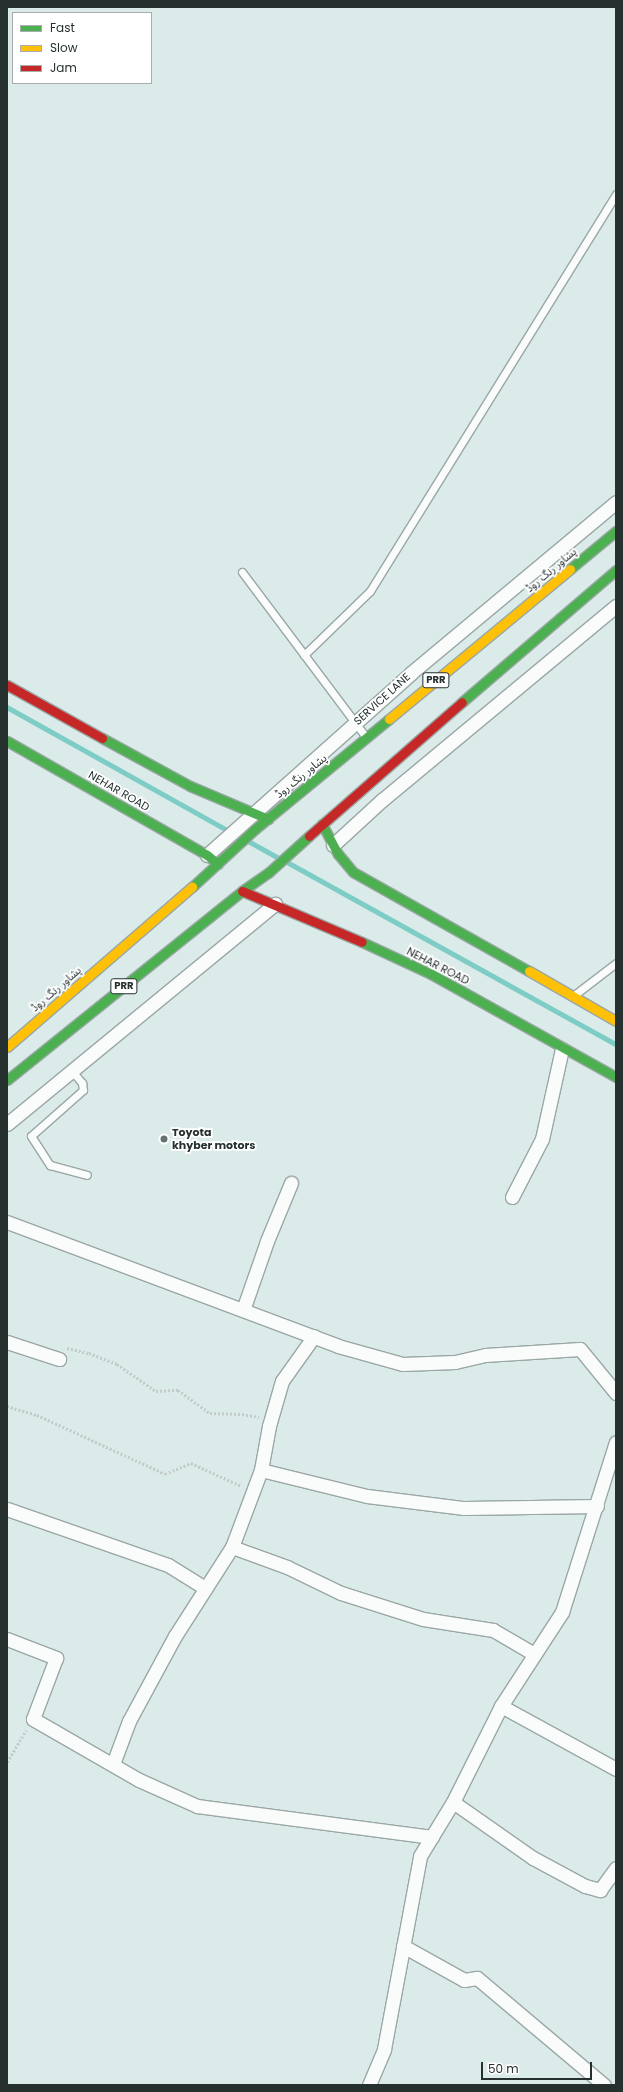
<!DOCTYPE html>
<meta charset="utf-8">
<style>
body{margin:0}
#map{position:relative;width:623px;height:2092px;overflow:hidden;background:#dbebe9;font-family:Poppins,"Noto Sans Arabic",sans-serif}
div>[style]{position:absolute}
[style*='--x']{left:calc(var(--x)*1px);top:calc(var(--y)*1px);width:calc(var(--w)*1px);rotate:calc(var(--a)*1deg)}
.stream>*{height:4.5px;margin:-2.25px;padding:0 2.25px;transform-origin:2.25px;border-radius:2.25px;background:#7dccc5}
.path>*{height:2.5px;margin-top:-1.25px;transform-origin:0;background:repeating-linear-gradient(90deg,#c3caca 0 2px,transparent 0 4px)}
.roads{filter:drop-shadow(1px 0 #9aa7a5) drop-shadow(-1px 0 #9aa7a5) drop-shadow(0 1px #9aa7a5) drop-shadow(0 -1px #9aa7a5)}
.lane>*{height:7px;margin:-3.5px;padding:0 3.5px;transform-origin:3.5px;border-radius:3.5px;background:#fafcfc}
.street>*{height:13px;margin:-6.5px;padding:0 6.5px;transform-origin:6.5px;border-radius:6.5px;background:#fafcfc}
.fast>*{height:9px;margin:-4.5px;padding:0 4.5px;transform-origin:4.5px;border-radius:4.5px;background:#4caf50}
.slow>*{height:9px;margin:-4.5px;padding:0 4.5px;transform-origin:4.5px;border-radius:4.5px;background:#ffc107}
.jam>*{height:9px;margin:-4.5px;padding:0 4.5px;transform-origin:4.5px;border-radius:4.5px;background:#c62828}
.dots>*{width:11px;height:11px;translate:-50% -50%;box-sizing:border-box;border:2px solid #fff;border-radius:50%}
span{translate:-50% -50%;white-space:nowrap;text-align:center;line-height:1.15;-webkit-text-stroke:3.5px #fff;paint-order:stroke}
.shield-label span{padding:1px 3px;background:#fff;border:1px solid;border-radius:3px;-webkit-text-stroke-width:0}
.shield-label{font-size:10px;color:#25302f;font-weight:700}
.street-label{font-size:11px;color:#25302f}
.poi-label{font-size:11px;color:#25302f;font-weight:700}
.left{translate:0 -50%;text-align:left}
.frame{position:absolute;inset:0;border:8px solid #25302f;pointer-events:none}
.legend{position:absolute;left:12px;top:12px;width:140px;height:72px;box-sizing:border-box;background:#fff;border:1px solid #a8acac;margin:0;padding:5px 7px;list-style:none;font-size:12px;color:#25302f}
.legend li{display:flex;align-items:center;gap:8px;height:20px}
.legend b{width:20px;border:1px solid #a8acac}
.scale{position:absolute;left:481px;top:2062px;width:111px;height:18px;box-sizing:border-box;border:2px solid #25302f;border-top:0;padding-left:5px;font-size:12px;line-height:14px;white-space:nowrap;color:#25302f;-webkit-text-stroke:3px #fff;paint-order:stroke}
</style>
<div id="map">
<div class="stream">
<div style="--x:7;--y:707;--w:257;--a:29.2"></div>
<div style="--x:250;--y:842;--w:31;--a:29"></div>
<div style="--x:289;--y:863;--w:374;--a:29"></div>
</div>
<div class="path">
<div style="--x:67;--y:1348;--w:23;--a:13"></div>
<div style="--x:89;--y:1353;--w:30;--a:21"></div>
<div style="--x:117;--y:1364;--w:47;--a:34.7"></div>
<div style="--x:156;--y:1391;--w:22;--a:-3"></div>
<div style="--x:178;--y:1390;--w:39;--a:36"></div>
<div style="--x:210;--y:1413;--w:32;--a:2"></div>
<div style="--x:242;--y:1414;--w:17;--a:10"></div>
<div style="--x:7;--y:1406;--w:31;--a:17"></div>
<div style="--x:37;--y:1415;--w:141;--a:24.7"></div>
<div style="--x:165;--y:1474;--w:28;--a:-23"></div>
<div style="--x:191;--y:1463;--w:55;--a:24.7"></div>
<div style="--x:7;--y:1762;--w:37;--a:-59"></div>
</div>
<div class="roads">
<div class="lane">
<div style="--x:242;--y:572;--w:205;--a:53.1"></div>
<div style="--x:304;--y:655;--w:92;--a:-44.1"></div>
<div style="--x:370;--y:591;--w:467;--a:-58.2"></div>
<div style="--x:573;--y:996;--w:54;--a:-37.5"></div>
<div style="--x:72;--y:1071;--w:16;--a:50"></div>
<div style="--x:82;--y:1083;--w:7;--a:82"></div>
<div style="--x:83;--y:1090;--w:69;--a:138.5"></div>
<div style="--x:31;--y:1136;--w:35;--a:57"></div>
<div style="--x:50;--y:1165;--w:38;--a:15"></div>
</div>
<div class="street">
<div style="--x:333;--y:845;--w:67;--a:-42.6"></div>
<div style="--x:382;--y:800;--w:304;--a:-39.7"></div>
<div style="--x:207;--y:855;--w:273;--a:-41.7"></div>
<div style="--x:411;--y:673;--w:267;--a:-39.8"></div>
<div style="--x:7;--y:1124;--w:347;--a:-39.4"></div>
<div style="--x:512;--y:1197;--w:65;--a:-62.7"></div>
<div style="--x:542;--y:1139;--w:92;--a:-77.5"></div>
<div style="--x:7;--y:1222;--w:353;--a:20.5"></div>
<div style="--x:338;--y:1346;--w:67;--a:15.5"></div>
<div style="--x:403;--y:1364;--w:52;--a:-2.2"></div>
<div style="--x:455;--y:1362;--w:31;--a:-13"></div>
<div style="--x:485;--y:1355;--w:95;--a:-3.6"></div>
<div style="--x:580;--y:1349;--w:57;--a:50.7"></div>
<div style="--x:243;--y:1310;--w:73;--a:-70.8"></div>
<div style="--x:267;--y:1241;--w:63;--a:-67.5"></div>
<div style="--x:7;--y:1342;--w:55;--a:18.1"></div>
<div style="--x:261;--y:1470;--w:109;--a:13.8"></div>
<div style="--x:367;--y:1496;--w:98;--a:7.1"></div>
<div style="--x:464;--y:1508;--w:133;--a:-0.9"></div>
<div style="--x:7;--y:1509;--w:170;--a:19.2"></div>
<div style="--x:168;--y:1565;--w:44;--a:31.9"></div>
<div style="--x:232;--y:1547;--w:82;--a:-69.4"></div>
<div style="--x:261;--y:1470;--w:45;--a:-79.7"></div>
<div style="--x:269;--y:1426;--w:47;--a:-73.9"></div>
<div style="--x:282;--y:1381;--w:55;--a:-54.6"></div>
<div style="--x:7;--y:1639;--w:53;--a:21.2"></div>
<div style="--x:56;--y:1658;--w:65;--a:110.7"></div>
<div style="--x:33;--y:1719;--w:122;--a:29.9"></div>
<div style="--x:139;--y:1780;--w:64;--a:24.1"></div>
<div style="--x:197;--y:1806;--w:237;--a:7.5"></div>
<div style="--x:501;--y:1706;--w:131;--a:28.7"></div>
<div style="--x:113;--y:1764;--w:46;--a:-69.6"></div>
<div style="--x:129;--y:1721;--w:97;--a:-61.6"></div>
<div style="--x:175;--y:1636;--w:106;--a:-57.4"></div>
<div style="--x:232;--y:1547;--w:59;--a:20"></div>
<div style="--x:287;--y:1567;--w:60;--a:25.7"></div>
<div style="--x:341;--y:1593;--w:86;--a:17.6"></div>
<div style="--x:423;--y:1619;--w:71;--a:8.9"></div>
<div style="--x:493;--y:1630;--w:48;--a:30.3"></div>
<div style="--x:453;--y:1802;--w:98;--a:35"></div>
<div style="--x:533;--y:1858;--w:59;--a:28.3"></div>
<div style="--x:585;--y:1886;--w:16;--a:15"></div>
<div style="--x:600;--y:1890;--w:27;--a:-54"></div>
<div style="--x:403;--y:1946;--w:70;--a:29.1"></div>
<div style="--x:464;--y:1980;--w:13;--a:-9"></div>
<div style="--x:477;--y:1978;--w:166;--a:40.1"></div>
<div style="--x:369;--y:2085;--w:39;--a:-67"></div>
<div style="--x:384;--y:2049;--w:196;--a:-79.4"></div>
<div style="--x:420;--y:1856;--w:63;--a:-58.6"></div>
<div style="--x:453;--y:1802;--w:107;--a:-63.4"></div>
<div style="--x:501;--y:1706;--w:112;--a:-57"></div>
<div style="--x:562;--y:1612;--w:178;--a:-72.4"></div>
</div>
<div class="fast">
<div style="--x:570;--y:569;--w:60;--a:-39.6"></div>
<div style="--x:462;--y:702;--w:203;--a:-40.6"></div>
<div style="--x:102;--y:738;--w:100;--a:28.6"></div>
<div style="--x:190;--y:786;--w:85;--a:22.9"></div>
<div style="--x:7;--y:741;--w:230;--a:29.7"></div>
<div style="--x:207;--y:855;--w:14;--a:39"></div>
<div style="--x:322;--y:824;--w:34;--a:62"></div>
<div style="--x:338;--y:854;--w:23;--a:50"></div>
<div style="--x:353;--y:872;--w:202;--a:29.4"></div>
<div style="--x:192;--y:887;--w:86;--a:-42.6"></div>
<div style="--x:255;--y:829;--w:173;--a:-39.4"></div>
<div style="--x:362;--y:942;--w:76;--a:24.9"></div>
<div style="--x:431;--y:974;--w:212;--a:29.1"></div>
<div style="--x:7;--y:1080;--w:302;--a:-38.8"></div>
<div style="--x:242;--y:891;--w:32;--a:-35"></div>
<div style="--x:268;--y:873;--w:55;--a:-42.1"></div>
</div>
<div class="slow">
<div style="--x:389;--y:719;--w:235;--a:-39.6"></div>
<div style="--x:529;--y:971;--w:100;--a:29.9"></div>
<div style="--x:7;--y:1047;--w:245;--a:-40.9"></div>
</div>
<div class="jam">
<div style="--x:7;--y:685;--w:109;--a:29.2"></div>
<div style="--x:309;--y:836;--w:203;--a:-41.2"></div>
<div style="--x:242;--y:891;--w:130;--a:23"></div>
</div>
</div>
<div class="dots">
<div style="left:164px;top:1139px;background:#657170"></div>
</div>
<div class="shield-label">
<span style="left:436px;top:680px">PRR</span>
<span style="left:124px;top:986px">PRR</span>
</div>
<div class="street-label">
<span style="left:551px;top:570px;rotate:-40deg">پشاور رنگ روڈ</span>
<span style="left:382px;top:699px;rotate:-42deg">SERVICE LANE</span>
<span style="left:301px;top:776px;rotate:-39deg">پشاور رنگ روڈ</span>
<span style="left:119px;top:791px;rotate:30deg">NEHAR ROAD</span>
<span style="left:438px;top:966px;rotate:27deg">NEHAR ROAD</span>
<span style="left:56px;top:989px;rotate:-41deg">پشاور رنگ روڈ</span>
</div>
<div class="poi-label">
<span class="left" style="left:172px;top:1139px">Toyota<br>khyber motors</span>
</div>
<div class="frame"></div>
<ul class="legend">
<li><b style="height:5px;background:#4caf50"></b>Fast</li>
<li><b style="height:5px;background:#ffc107"></b>Slow</li>
<li><b style="height:5px;background:#c62828"></b>Jam</li>
</ul>
<div class="scale">50 m</div>
</div>
